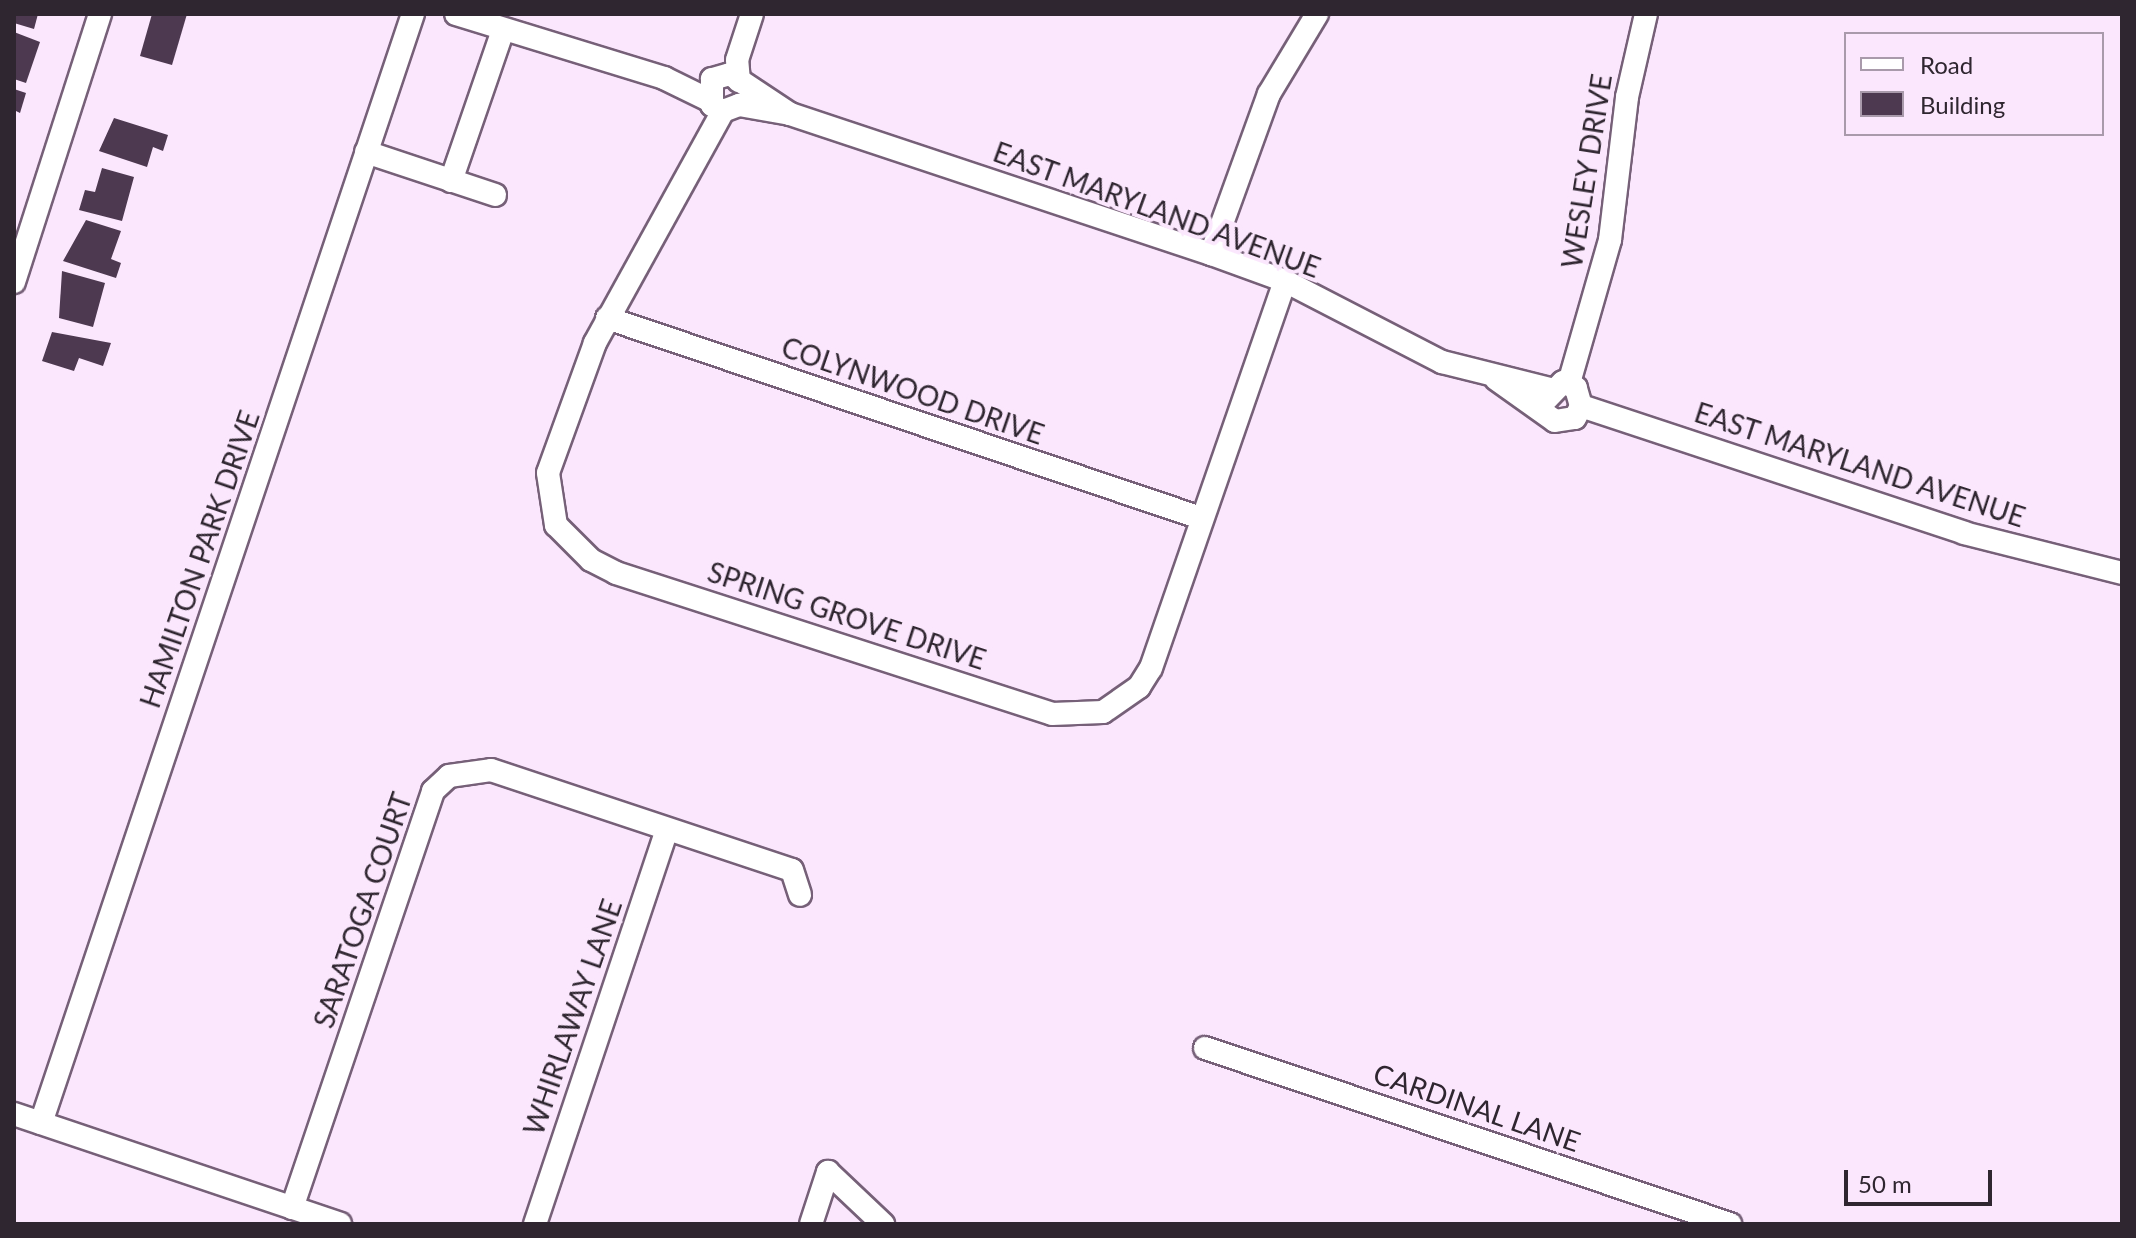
<!DOCTYPE html>
<style>
body{margin:0}
#map{position:relative;width:2136px;height:1238px;overflow:hidden;background:#fbe7fd;font-family:Lato,sans-serif}
div>[style]{position:absolute}
[style*='--x']{left:calc(var(--x)*1px);top:calc(var(--y)*1px);width:calc(var(--w)*1px);rotate:calc(var(--a)*1deg)}
.building>*{inset:0;background:#4d3950}
.roads{filter:drop-shadow(2px 0 #766078) drop-shadow(-2px 0 #766078) drop-shadow(0 2px #766078) drop-shadow(0 -2px #766078)}
.minor>*{height:22px;margin:-11px;padding:0 11px;transform-origin:11px;border-radius:11px;background:#fff}
span{translate:-50% -50%;white-space:nowrap;text-align:center;line-height:1.15;-webkit-text-stroke:8px #fbe7fd;paint-order:stroke}
.street-label{font-size:28px;color:#2f2630}
.frame{position:absolute;inset:0;border:16px solid #2f2630;pointer-events:none}
.legend{position:absolute;left:1844px;top:32px;width:260px;height:104px;box-sizing:border-box;background:#fbe7fd;border:2px solid #a99aab;margin:0;padding:10px 14px;list-style:none;font-size:24px;color:#2f2630}
.legend li{display:flex;align-items:center;gap:16px;height:40px}
.legend b{width:40px;border:2px solid #a99aab}
.scale{position:absolute;left:1844px;top:1170px;width:148px;height:36px;box-sizing:border-box;border:4px solid #2f2630;border-top:0;padding-left:10px;font-size:24px;line-height:28px;white-space:nowrap;color:#2f2630;-webkit-text-stroke:6px #fbe7fd;paint-order:stroke}
</style>
<div id="map">
<div class="building">
<div style="clip-path:polygon(14px 14px,38px 14px,34px 29px,14px 23px)"></div>
<div style="clip-path:polygon(152px 14px,187px 14px,172px 65px,140px 56px)"></div>
<div style="clip-path:polygon(14px 32px,40px 42px,26px 83px,14px 79px)"></div>
<div style="clip-path:polygon(14px 89px,26px 93px,20px 113px,14px 110px)"></div>
<div style="clip-path:polygon(114px 118px,168px 135px,163px 151px,153px 147px,147px 167px,99px 151px)"></div>
<div style="clip-path:polygon(102px 168px,134px 177px,122px 221px,79px 210px,85px 190px,95px 192px)"></div>
<div style="clip-path:polygon(86px 220px,121px 231px,111px 259px,121px 263px,116px 278px,63px 261px)"></div>
<div style="clip-path:polygon(62px 271px,105px 283px,93px 327px,59px 318px)"></div>
<div style="clip-path:polygon(52px 332px,111px 343px,103px 366px,79px 358px,74px 371px,42px 361px)"></div>
</div>
<div class="roads">
<div class="minor">
<div style="--x:456;--y:14;--w:218;--a:17.1"></div>
<div style="--x:664;--y:78;--w:52;--a:26.1"></div>
<div style="--x:739;--y:81;--w:21;--a:-95"></div>
<div style="--x:737;--y:60;--w:48;--a:-71.9"></div>
<div style="--x:723;--y:111;--w:265;--a:118.9"></div>
<div style="--x:595;--y:343;--w:138;--a:109.9"></div>
<div style="--x:548;--y:473;--w:53;--a:81.3"></div>
<div style="--x:556;--y:525;--w:49;--a:45"></div>
<div style="--x:591;--y:560;--w:28;--a:27"></div>
<div style="--x:616;--y:573;--w:458;--a:17.9"></div>
<div style="--x:1052;--y:714;--w:51;--a:-2.2"></div>
<div style="--x:1103;--y:712;--w:44;--a:-34.8"></div>
<div style="--x:1139;--y:687;--w:22;--a:-58"></div>
<div style="--x:1151;--y:668;--w:410;--a:-70.9"></div>
<div style="--x:790;--y:114;--w:72;--a:-146.3"></div>
<div style="--x:730;--y:74;--w:19;--a:164"></div>
<div style="--x:712;--y:79;--w:26;--a:90"></div>
<div style="--x:712;--y:105;--w:13;--a:29"></div>
<div style="--x:723;--y:111;--w:17;--a:-21"></div>
<div style="--x:739;--y:105;--w:52;--a:10"></div>
<div style="--x:790;--y:114;--w:444;--a:18.4"></div>
<div style="--x:1211;--y:254;--w:79;--a:20"></div>
<div style="--x:1285;--y:281;--w:177;--a:27.3"></div>
<div style="--x:1442;--y:362;--w:111;--a:14"></div>
<div style="--x:366;--y:152;--w:136;--a:18.4"></div>
<div style="--x:451;--y:181;--w:160;--a:-71"></div>
<div style="--x:1211;--y:254;--w:170;--a:-70.1"></div>
<div style="--x:1269;--y:94;--w:93;--a:-59"></div>
<div style="--x:14;--y:282;--w:281;--a:-72.2"></div>
<div style="--x:607;--y:318;--w:627;--a:18.61"></div>
<div style="--x:1496;--y:379;--w:72;--a:35.4"></div>
<div style="--x:1555;--y:421;--w:20;--a:-9"></div>
<div style="--x:1575;--y:418;--w:13;--a:-63"></div>
<div style="--x:1581;--y:406;--w:19;--a:-106"></div>
<div style="--x:1576;--y:388;--w:14;--a:-155"></div>
<div style="--x:1563;--y:382;--w:30;--a:134"></div>
<div style="--x:1569;--y:383;--w:149;--a:-74"></div>
<div style="--x:1610;--y:240;--w:144;--a:-83.2"></div>
<div style="--x:1627;--y:97;--w:85;--a:-77.1"></div>
<div style="--x:1581;--y:406;--w:404;--a:18.3"></div>
<div style="--x:1964;--y:533;--w:163;--a:14.2"></div>
<div style="--x:1205;--y:1048;--w:554;--a:18.53"></div>
<div style="--x:14;--y:1114;--w:344;--a:18.6"></div>
<div style="--x:41;--y:1123;--w:1170;--a:-71.46"></div>
<div style="--x:828;--y:1172;--w:76;--a:43.4"></div>
<div style="--x:292;--y:1208;--w:440;--a:-71.3"></div>
<div style="--x:433;--y:791;--w:22;--a:-43"></div>
<div style="--x:449;--y:776;--w:42;--a:-8.1"></div>
<div style="--x:491;--y:770;--w:317;--a:18.4"></div>
<div style="--x:792;--y:870;--w:26;--a:72"></div>
<div style="--x:535;--y:1224;--w:416;--a:-71.5"></div>
<div style="--x:811;--y:1224;--w:55;--a:-71.9"></div>
</div>
</div>
<div class="street-label">
<span style="left:1586px;top:171px;rotate:-81deg">WESLEY DRIVE</span>
<span style="left:1157px;top:209px;rotate:20deg">EAST MARYLAND AVENUE</span>
<span style="left:913px;top:390px;rotate:19deg">COLYNWOOD DRIVE</span>
<span style="left:1860px;top:464px;rotate:18deg">EAST MARYLAND AVENUE</span>
<span style="left:199px;top:559px;rotate:-71deg">HAMILTON PARK DRIVE</span>
<span style="left:847px;top:615px;rotate:18deg">SPRING GROVE DRIVE</span>
<span style="left:362px;top:910px;rotate:-71deg">SARATOGA COURT</span>
<span style="left:572px;top:1017px;rotate:-71deg">WHIRLAWAY LANE</span>
<span style="left:1477px;top:1107px;rotate:19deg">CARDINAL LANE</span>
</div>
<div class="frame"></div>
<ul class="legend">
<li><b style="height:10px;background:#fff"></b>Road</li>
<li><b style="height:22px;background:#4d3950"></b>Building</li>
</ul>
<div class="scale">50 m</div>
</div>
